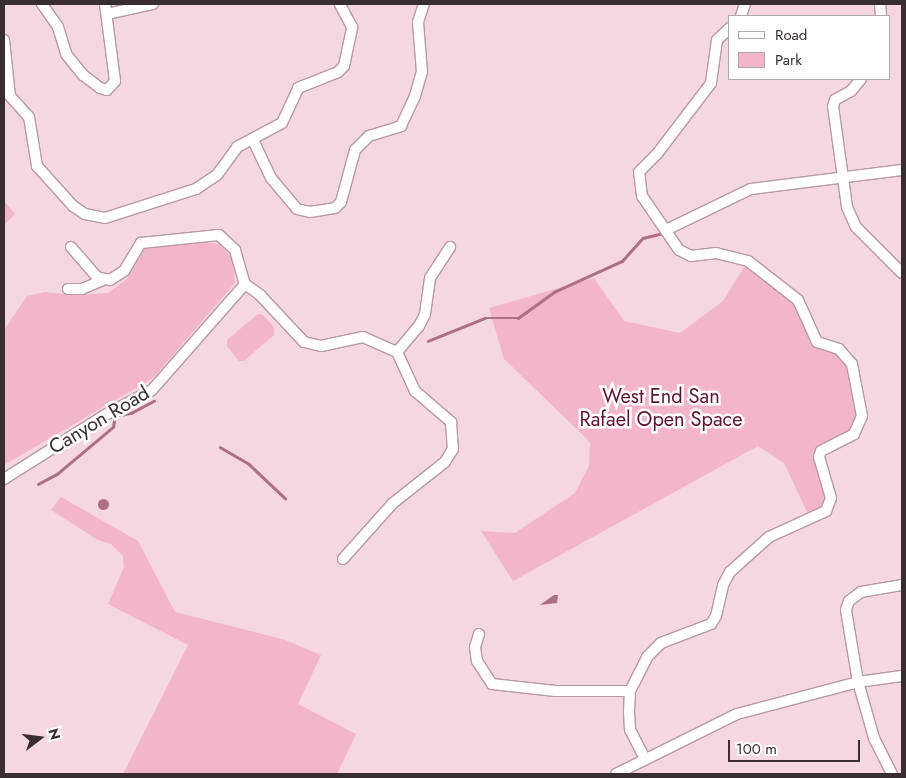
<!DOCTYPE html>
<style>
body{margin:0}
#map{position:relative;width:906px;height:778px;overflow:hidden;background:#f5d7e0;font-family:Jost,sans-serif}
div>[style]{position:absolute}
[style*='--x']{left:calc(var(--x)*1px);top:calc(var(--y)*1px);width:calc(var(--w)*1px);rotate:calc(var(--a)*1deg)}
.green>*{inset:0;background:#f3b5c9}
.water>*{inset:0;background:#ac6f84}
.round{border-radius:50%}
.stream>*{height:2.5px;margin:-1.25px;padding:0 1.25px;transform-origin:1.25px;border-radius:1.25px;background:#ac6f84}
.roads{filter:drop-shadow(1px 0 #b699a2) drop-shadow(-1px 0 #b699a2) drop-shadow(0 1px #b699a2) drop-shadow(0 -1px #b699a2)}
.street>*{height:10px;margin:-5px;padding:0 5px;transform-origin:5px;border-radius:5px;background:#fff}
span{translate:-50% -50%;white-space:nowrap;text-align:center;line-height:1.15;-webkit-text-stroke:5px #fff;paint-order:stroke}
.park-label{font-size:20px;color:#5e1235}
.street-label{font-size:20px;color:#382d30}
.frame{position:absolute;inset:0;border:5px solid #382d30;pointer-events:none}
.legend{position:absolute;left:728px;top:15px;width:162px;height:65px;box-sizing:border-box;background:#fff;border:1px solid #afabac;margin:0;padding:6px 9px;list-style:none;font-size:15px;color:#382d30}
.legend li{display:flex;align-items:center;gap:10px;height:25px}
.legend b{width:25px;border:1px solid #afabac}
.north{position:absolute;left:15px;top:713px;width:50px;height:50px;-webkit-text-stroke:4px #fff;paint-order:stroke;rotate:75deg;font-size:14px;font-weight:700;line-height:20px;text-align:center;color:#382d30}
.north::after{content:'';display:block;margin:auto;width:18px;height:22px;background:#382d30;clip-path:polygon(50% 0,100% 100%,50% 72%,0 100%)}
.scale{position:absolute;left:728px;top:740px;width:132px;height:22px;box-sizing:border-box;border:2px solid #382d30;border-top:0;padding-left:6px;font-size:15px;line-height:18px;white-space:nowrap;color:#382d30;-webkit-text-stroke:4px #fff;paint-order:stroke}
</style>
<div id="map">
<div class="green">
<div style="clip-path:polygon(4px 201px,15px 214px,4px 225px)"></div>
<div style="clip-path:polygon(201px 242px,219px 244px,233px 259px,235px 283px,153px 378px,4px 465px,4px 330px,27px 296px,45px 292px,75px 295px,108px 293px,127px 279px,145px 248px)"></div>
<div style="clip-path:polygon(748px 261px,803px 307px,812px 337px,847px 355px,859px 428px,822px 451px,831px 505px,808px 514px,784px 463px,758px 446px,513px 581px,481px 531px,515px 533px,575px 493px,589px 466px,590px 442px,504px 359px,489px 308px,594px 278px,624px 321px,680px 333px,723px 301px)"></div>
<div style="clip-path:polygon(258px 314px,263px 315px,274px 327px,274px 335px,244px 361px,239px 361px,227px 346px,227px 340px)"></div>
<div style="clip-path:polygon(61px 497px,138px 541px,175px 612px,285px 640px,321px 655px,298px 704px,356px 734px,337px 774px,123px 774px,188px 645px,108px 604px,124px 567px,123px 556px,111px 544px,98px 540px,51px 510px)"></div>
</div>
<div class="water">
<div class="round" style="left:97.5px;top:498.5px;width:11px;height:11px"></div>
<div style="clip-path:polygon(554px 595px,558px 595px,557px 603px,540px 605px)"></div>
</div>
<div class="stream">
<div style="--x:428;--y:341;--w:61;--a:-22"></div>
<div style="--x:485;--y:318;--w:33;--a:0"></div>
<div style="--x:518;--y:318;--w:44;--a:-35.8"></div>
<div style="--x:554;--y:292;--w:75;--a:-24.5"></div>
<div style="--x:622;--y:261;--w:31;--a:-48"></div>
<div style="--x:643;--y:238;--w:21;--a:-14"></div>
<div style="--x:220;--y:447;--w:34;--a:30"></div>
<div style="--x:249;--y:464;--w:50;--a:43.4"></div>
<div style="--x:38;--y:484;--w:21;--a:-28"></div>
<div style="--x:57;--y:474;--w:73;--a:-40"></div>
<div style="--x:113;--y:427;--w:11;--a:-80"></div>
<div style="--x:115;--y:416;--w:16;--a:-11"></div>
<div style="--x:131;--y:413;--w:26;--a:-28"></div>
</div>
<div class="roads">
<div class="street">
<div style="--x:42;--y:4;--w:28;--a:55"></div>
<div style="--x:58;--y:27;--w:28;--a:73"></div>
<div style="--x:66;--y:54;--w:27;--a:51"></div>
<div style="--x:83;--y:75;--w:21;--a:37"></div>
<div style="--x:100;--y:88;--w:7;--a:16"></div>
<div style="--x:107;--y:90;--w:12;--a:-48"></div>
<div style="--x:115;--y:81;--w:78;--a:-97.4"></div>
<div style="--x:880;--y:4;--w:12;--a:85"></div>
<div style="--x:107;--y:14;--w:47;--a:-12.3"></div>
<div style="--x:741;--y:16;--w:13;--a:-72"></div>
<div style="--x:4;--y:40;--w:56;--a:83.9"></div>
<div style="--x:10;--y:96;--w:28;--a:48"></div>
<div style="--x:29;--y:117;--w:50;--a:80.7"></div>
<div style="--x:37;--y:166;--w:54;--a:48"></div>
<div style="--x:73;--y:206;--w:14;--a:34"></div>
<div style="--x:85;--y:214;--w:20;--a:11"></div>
<div style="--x:105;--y:218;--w:96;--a:-17.7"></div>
<div style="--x:196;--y:189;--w:25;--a:-34"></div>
<div style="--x:217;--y:175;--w:34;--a:-54"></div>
<div style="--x:237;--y:147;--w:51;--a:-28.1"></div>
<div style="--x:282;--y:123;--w:38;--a:-65"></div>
<div style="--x:298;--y:88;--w:43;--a:-21.8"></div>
<div style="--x:338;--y:72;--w:8;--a:-45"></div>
<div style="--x:344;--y:66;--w:40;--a:-78"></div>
<div style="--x:352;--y:27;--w:26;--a:-118"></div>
<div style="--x:861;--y:79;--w:16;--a:130"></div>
<div style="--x:851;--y:91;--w:18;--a:151"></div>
<div style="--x:835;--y:100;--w:6;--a:108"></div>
<div style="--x:833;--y:106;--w:102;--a:82.1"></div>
<div style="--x:847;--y:207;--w:22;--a:66"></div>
<div style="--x:856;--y:227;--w:65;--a:45"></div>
<div style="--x:253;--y:140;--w:42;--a:64.7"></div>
<div style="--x:271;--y:178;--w:40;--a:50"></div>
<div style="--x:297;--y:209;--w:13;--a:13"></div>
<div style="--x:310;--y:212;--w:25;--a:-9"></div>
<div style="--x:335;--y:208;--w:8;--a:-45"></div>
<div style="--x:341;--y:202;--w:54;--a:-74.9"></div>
<div style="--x:355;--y:150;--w:20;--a:-45"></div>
<div style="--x:369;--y:136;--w:34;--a:-17"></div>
<div style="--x:401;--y:126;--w:33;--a:-65"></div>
<div style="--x:415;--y:96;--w:25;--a:-74"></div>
<div style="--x:422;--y:72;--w:50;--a:-94.6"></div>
<div style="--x:418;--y:22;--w:19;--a:-72"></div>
<div style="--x:666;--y:230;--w:94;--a:-25.8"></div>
<div style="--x:751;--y:189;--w:152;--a:-7.2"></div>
<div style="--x:71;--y:247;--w:40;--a:49"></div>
<div style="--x:97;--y:277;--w:13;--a:13"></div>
<div style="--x:110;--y:280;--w:17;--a:-33"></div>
<div style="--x:124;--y:271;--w:33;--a:-59"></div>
<div style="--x:141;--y:243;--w:78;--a:-5.9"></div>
<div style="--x:219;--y:235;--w:22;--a:43"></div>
<div style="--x:235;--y:250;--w:35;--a:74"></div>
<div style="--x:245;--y:284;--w:19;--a:36"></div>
<div style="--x:260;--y:295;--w:64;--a:46.9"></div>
<div style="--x:304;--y:342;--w:17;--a:13"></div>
<div style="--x:321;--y:346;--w:43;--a:-12.1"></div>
<div style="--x:363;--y:337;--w:37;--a:24"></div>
<div style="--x:397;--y:352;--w:43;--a:65.2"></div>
<div style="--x:415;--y:391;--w:48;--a:40.7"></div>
<div style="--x:451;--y:422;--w:27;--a:86"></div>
<div style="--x:453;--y:449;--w:15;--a:122"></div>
<div style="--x:445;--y:462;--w:66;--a:141.7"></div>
<div style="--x:393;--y:503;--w:75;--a:131.8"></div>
<div style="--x:68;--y:289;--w:14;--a:0"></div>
<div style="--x:82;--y:289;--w:23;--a:-23"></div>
<div style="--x:397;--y:352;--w:34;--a:-50"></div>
<div style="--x:419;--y:326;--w:13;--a:-63"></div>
<div style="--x:425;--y:314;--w:36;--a:-82"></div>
<div style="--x:430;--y:278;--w:37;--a:-57"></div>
<div style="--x:4;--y:479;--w:122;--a:-32.3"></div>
<div style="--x:107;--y:414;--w:51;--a:-28.1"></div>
<div style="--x:152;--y:390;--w:141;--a:-48.7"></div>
<div style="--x:479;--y:634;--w:14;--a:107"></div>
<div style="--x:475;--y:647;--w:14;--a:82"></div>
<div style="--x:477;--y:661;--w:27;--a:57"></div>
<div style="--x:492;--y:684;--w:64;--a:6.2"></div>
<div style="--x:556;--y:691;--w:74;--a:0"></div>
<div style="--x:645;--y:759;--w:33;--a:-117"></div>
<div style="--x:630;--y:730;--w:19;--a:-93"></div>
<div style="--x:629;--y:711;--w:20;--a:-87"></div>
<div style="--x:630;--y:691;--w:38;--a:-63"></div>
<div style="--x:647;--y:657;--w:20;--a:-45"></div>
<div style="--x:661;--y:643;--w:53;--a:-20.8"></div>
<div style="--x:711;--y:624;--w:9;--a:-58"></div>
<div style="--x:716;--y:616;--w:32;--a:-77"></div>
<div style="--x:723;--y:585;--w:15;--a:-62"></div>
<div style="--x:730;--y:572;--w:52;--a:-41.9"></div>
<div style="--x:769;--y:537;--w:63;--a:-24.5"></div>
<div style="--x:826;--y:511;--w:14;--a:-69"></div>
<div style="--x:831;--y:498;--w:43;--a:-106.3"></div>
<div style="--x:819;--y:457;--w:6;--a:-72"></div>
<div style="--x:821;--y:451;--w:37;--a:-27"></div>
<div style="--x:854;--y:434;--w:20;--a:-66"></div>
<div style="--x:862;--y:416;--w:53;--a:-100.9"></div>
<div style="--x:852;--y:364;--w:20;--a:-131"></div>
<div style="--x:839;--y:349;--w:23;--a:-162"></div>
<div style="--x:817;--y:342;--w:46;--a:-114.3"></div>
<div style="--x:798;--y:300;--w:63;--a:-142"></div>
<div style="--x:748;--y:261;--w:33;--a:-166"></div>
<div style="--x:716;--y:253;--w:25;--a:173"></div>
<div style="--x:691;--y:256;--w:13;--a:-153"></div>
<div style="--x:679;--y:250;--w:65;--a:-124.4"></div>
<div style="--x:642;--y:196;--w:24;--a:-97"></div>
<div style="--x:639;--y:172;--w:25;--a:-45"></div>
<div style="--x:657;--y:154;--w:89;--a:-52.7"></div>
<div style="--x:711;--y:83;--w:43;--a:-82.1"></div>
<div style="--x:717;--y:40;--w:18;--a:-43"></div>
<div style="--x:616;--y:774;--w:135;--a:-26.4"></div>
<div style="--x:737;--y:714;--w:125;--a:-14.8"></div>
<div style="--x:858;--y:682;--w:44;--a:-7.8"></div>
<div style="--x:892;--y:774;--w:40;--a:-116.6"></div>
<div style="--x:874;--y:738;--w:58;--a:-105.9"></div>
<div style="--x:858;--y:682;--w:73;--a:-99.5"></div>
<div style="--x:846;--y:610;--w:9;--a:-72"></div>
<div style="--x:849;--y:601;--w:15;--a:-37"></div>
<div style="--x:861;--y:592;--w:42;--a:-9.7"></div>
</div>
</div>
<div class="park-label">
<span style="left:661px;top:408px">West End San<br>Rafael Open Space</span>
</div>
<div class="street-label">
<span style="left:99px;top:420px;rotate:-31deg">Canyon Road</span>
</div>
<div class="frame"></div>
<ul class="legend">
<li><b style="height:6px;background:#fff"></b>Road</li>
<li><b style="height:14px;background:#f3b5c9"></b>Park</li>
</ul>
<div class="north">N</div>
<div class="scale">100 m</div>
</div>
